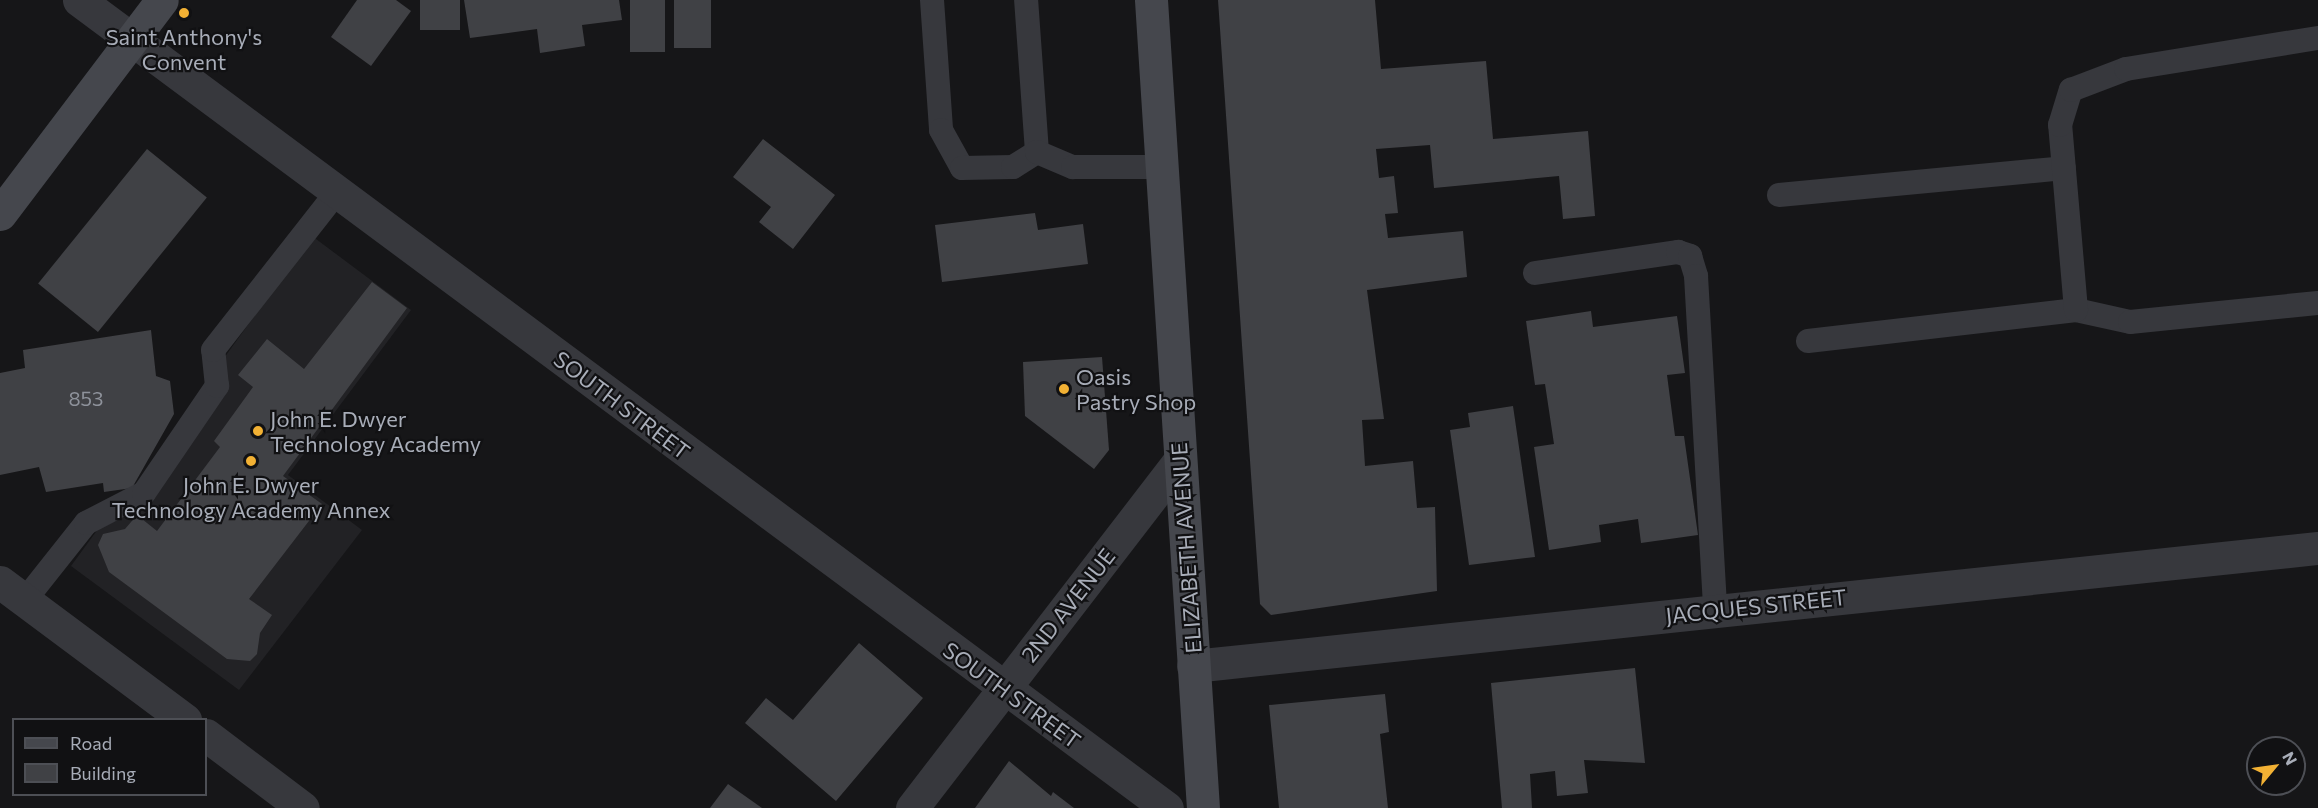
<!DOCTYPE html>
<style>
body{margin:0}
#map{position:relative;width:2318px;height:808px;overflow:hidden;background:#161618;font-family:Commissioner,sans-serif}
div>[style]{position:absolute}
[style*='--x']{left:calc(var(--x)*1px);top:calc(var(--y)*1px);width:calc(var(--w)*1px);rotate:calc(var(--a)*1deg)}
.built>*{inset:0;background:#222225}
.building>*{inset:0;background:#404145;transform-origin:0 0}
.lane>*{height:24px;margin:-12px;padding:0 12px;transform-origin:12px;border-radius:12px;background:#37383d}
.street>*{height:33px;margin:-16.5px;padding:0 16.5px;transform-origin:16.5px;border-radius:16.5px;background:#37383d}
.secondary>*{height:33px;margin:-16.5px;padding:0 16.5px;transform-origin:16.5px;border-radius:16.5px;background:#45474d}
.dots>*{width:16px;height:16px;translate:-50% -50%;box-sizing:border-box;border:3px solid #111113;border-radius:50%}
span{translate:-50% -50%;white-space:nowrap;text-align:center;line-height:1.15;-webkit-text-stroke:4.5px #111113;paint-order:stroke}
.number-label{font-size:20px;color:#8e929b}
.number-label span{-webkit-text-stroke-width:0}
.poi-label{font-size:22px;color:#a8adb8}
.left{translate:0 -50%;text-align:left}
.street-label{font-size:22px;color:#a8adb8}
.legend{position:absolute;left:12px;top:718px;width:195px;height:78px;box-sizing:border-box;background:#111113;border:2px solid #4d4f55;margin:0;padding:8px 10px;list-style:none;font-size:18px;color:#a8adb8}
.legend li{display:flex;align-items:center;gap:12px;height:30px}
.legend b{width:30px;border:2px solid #4d4f55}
.north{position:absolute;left:2246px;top:736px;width:60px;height:60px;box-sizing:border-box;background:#111113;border:2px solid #4d4f55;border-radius:50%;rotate:61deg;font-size:16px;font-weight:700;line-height:24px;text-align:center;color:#a8adb8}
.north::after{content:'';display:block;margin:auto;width:21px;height:27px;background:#f2b134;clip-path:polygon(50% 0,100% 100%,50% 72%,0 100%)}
</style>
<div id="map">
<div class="built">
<div style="clip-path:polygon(312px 236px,411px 310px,288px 475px,362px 530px,239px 690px,71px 566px,98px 529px,140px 510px,227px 386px,224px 358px)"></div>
</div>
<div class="building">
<div style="clip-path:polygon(357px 0,396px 0,411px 11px,371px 66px,331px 37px)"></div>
<div style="left:420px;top:0;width:40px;height:30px"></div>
<div style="clip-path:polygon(464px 0,619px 0,622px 20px,582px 25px,585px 46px,540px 53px,537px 29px,470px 38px)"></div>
<div style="left:630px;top:0;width:35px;height:52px"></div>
<div style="left:674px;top:0;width:37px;height:48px"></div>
<div style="clip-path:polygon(1218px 0,1375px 0,1381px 69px,1486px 61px,1493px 139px,1588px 131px,1595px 216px,1563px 219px,1559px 176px,1434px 188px,1430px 145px,1376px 149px,1379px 178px,1394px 176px,1398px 213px,1385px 214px,1388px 238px,1463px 231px,1467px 277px,1367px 290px,1384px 419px,1362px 420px,1365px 466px,1413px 461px,1417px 508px,1435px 507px,1437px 591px,1271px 615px,1260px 604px)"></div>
<div style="clip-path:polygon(763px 139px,835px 195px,793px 249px,759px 222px,771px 207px,733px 177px)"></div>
<div style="left:147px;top:149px;width:77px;height:173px;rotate:39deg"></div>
<div style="clip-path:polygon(1035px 213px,1038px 230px,1083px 224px,1088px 264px,942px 282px,935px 225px)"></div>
<div style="clip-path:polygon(372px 282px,407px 308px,283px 476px,322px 504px,249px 599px,272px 615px,260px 633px,257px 654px,250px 661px,227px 659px,109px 572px,98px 545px,103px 534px,125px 529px,137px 515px,157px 531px,220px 447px,214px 441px,253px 387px,238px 375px,267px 339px,304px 369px)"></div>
<div style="clip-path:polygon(1591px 311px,1593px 327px,1677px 316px,1685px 373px,1667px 375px,1675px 436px,1684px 436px,1698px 535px,1641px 543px,1638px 519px,1599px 525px,1601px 542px,1549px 550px,1534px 447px,1554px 444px,1545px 384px,1535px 385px,1526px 321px)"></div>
<div style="clip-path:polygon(151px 330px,156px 376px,170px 381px,174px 414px,132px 488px,104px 492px,103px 483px,46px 492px,39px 467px,0 475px,0 373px,25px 368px,23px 350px)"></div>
<div style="clip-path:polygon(1102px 357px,1109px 450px,1094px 469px,1025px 416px,1023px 362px)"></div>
<div style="clip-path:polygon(1513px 406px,1535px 557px,1469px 565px,1450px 430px,1470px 427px,1468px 413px)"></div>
<div style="clip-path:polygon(859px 643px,923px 698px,836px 801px,745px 723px,766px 698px,793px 720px)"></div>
<div style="clip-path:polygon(1635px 668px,1645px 763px,1584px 760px,1588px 793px,1557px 796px,1555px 771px,1530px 774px,1532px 808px,1502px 808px,1491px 683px)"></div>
<div style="clip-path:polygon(1385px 694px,1389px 732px,1380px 734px,1388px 808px,1279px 808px,1269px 705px)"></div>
<div style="clip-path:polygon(1009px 761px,1051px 796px,1053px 792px,1074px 808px,975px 808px)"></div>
<div style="clip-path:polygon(728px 784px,762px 808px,710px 808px)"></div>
</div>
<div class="lane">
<div style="--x:932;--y:0;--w:130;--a:86"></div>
<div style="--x:941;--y:130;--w:43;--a:61.1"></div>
<div style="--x:962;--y:168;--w:51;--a:-1.1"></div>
<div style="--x:1013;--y:167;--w:28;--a:-32"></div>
<div style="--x:1037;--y:152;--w:152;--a:-94.1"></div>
<div style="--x:1037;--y:152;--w:39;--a:23"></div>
<div style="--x:1073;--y:167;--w:89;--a:0"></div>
<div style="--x:1779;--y:195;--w:286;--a:-5.4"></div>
<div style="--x:1535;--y:273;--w:145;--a:-8.4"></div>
<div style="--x:1678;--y:252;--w:13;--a:18"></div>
<div style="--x:1690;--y:256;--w:21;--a:73"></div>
<div style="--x:1696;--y:276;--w:335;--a:86.7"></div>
<div style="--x:2076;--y:310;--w:55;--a:12.5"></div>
<div style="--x:2130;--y:322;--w:189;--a:-5.8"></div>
<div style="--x:1808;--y:341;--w:270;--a:-6.6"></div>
<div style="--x:2076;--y:310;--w:186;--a:-94.9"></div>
<div style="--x:2060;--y:125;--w:37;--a:-73"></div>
<div style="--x:2071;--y:90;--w:59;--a:-20.9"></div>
<div style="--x:2126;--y:69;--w:194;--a:-9.2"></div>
<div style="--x:25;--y:600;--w:98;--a:-51.6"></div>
<div style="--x:86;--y:523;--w:65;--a:-27.3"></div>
<div style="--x:144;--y:493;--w:130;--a:-55.7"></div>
<div style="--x:217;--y:386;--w:36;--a:-96"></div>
<div style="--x:213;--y:350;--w:201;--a:-51.9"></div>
</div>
<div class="street">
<div style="--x:79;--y:0;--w:1355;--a:36.6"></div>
<div style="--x:0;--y:582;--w:231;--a:36.7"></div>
<div style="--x:1193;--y:666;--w:1131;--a:-5.99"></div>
<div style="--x:206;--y:735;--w:121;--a:37"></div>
<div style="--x:912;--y:808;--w:439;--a:-52.4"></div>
</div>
<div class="secondary">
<div style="--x:1151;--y:0;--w:810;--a:86.32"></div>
<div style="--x:0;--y:214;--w:268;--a:-52.9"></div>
</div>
<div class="dots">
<div style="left:184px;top:13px;background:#f2b134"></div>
<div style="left:1064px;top:389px;background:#f2b134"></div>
<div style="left:258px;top:431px;background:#f2b134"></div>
<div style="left:251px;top:461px;background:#f2b134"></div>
</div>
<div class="number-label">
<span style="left:86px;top:398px">853</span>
</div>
<div class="poi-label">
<span style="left:184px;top:49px">Saint Anthony's<br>Convent</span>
<span class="left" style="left:1076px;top:389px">Oasis<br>Pastry Shop</span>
<span class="left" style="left:270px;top:431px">John E. Dwyer<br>Technology Academy</span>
<span style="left:251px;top:497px">John E. Dwyer<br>Technology Academy Annex</span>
</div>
<div class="street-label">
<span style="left:622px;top:405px;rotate:37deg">SOUTH STREET</span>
<span style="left:1186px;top:548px;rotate:-94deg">ELIZABETH AVENUE</span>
<span style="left:1068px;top:605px;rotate:-52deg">2ND AVENUE</span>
<span style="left:1756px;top:606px;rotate:-6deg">JACQUES STREET</span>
<span style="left:1012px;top:695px;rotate:36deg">SOUTH STREET</span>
</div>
<ul class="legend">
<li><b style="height:8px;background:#45474d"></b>Road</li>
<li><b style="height:16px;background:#404145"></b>Building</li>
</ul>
<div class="north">N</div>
</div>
